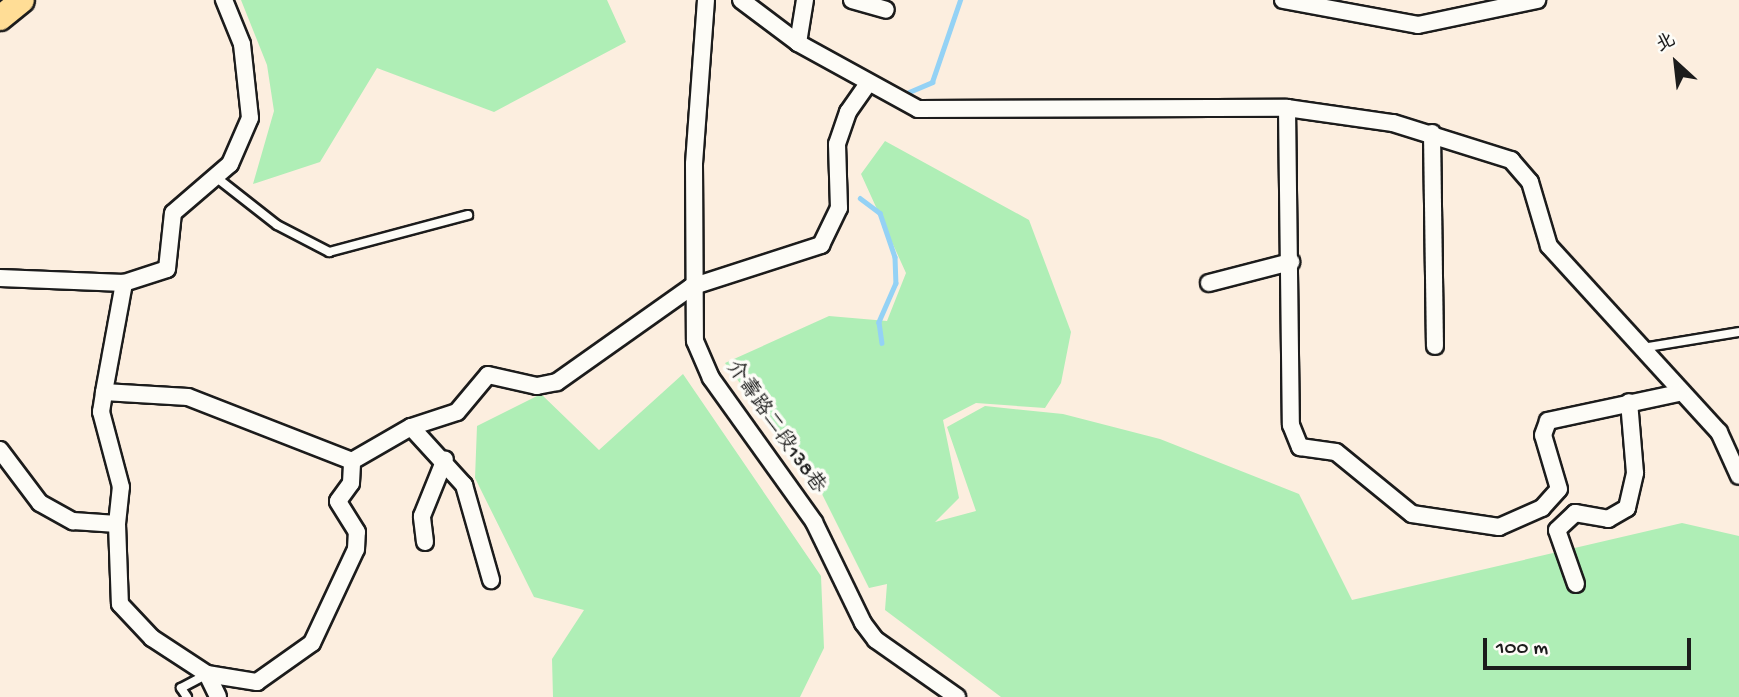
<!DOCTYPE html>
<meta charset="utf-8">
<style>
body{margin:0}
#map{position:relative;width:1739px;height:697px;overflow:hidden;background:#fceedf;font-family:"Gochi Hand","LXGW WenKai TC",sans-serif}
div>[style]{position:absolute}
[style*='--x']{left:calc(var(--x)*1px);top:calc(var(--y)*1px);width:calc(var(--w)*1px);rotate:calc(var(--a)*1deg)}
.green>*{inset:0;background:#afeeb6}
.stream>*{height:4.5px;margin:-2.25px;padding:0 2.25px;transform-origin:2.25px;border-radius:2.25px;background:#94d2f5}
.roads{filter:drop-shadow(2px 0 #1c1c1c) drop-shadow(-2px 0 #1c1c1c) drop-shadow(0 2px #1c1c1c) drop-shadow(0 -2px #1c1c1c)}
.service>*{height:8px;margin:-4px;padding:0 4px;transform-origin:4px;border-radius:4px;background:#fdfcf7}
.minor>*{height:16px;margin:-8px;padding:0 8px;transform-origin:8px;border-radius:8px;background:#fdfcf7}
.primary>*{height:24px;margin:-12px;padding:0 12px;transform-origin:12px;border-radius:12px;background:#ffdd96}
span{translate:-50% -50%;white-space:nowrap;text-align:center;line-height:1.15;-webkit-text-stroke:7px #fdfcf7;paint-order:stroke}
.street-label{font-size:21px;color:#1c1c1c}
.north{position:absolute;left:1641px;top:28px;width:70px;height:70px;-webkit-text-stroke:5px #fdfcf7;paint-order:stroke;rotate:333deg;font-size:19px;font-weight:700;line-height:28px;text-align:center;color:#1c1c1c}
.north::after{content:'';display:block;margin:auto;width:24px;height:32px;background:#1c1c1c;clip-path:polygon(50% 0,100% 100%,50% 72%,0 100%)}
.scale{position:absolute;left:1483px;top:638px;width:208px;height:32px;box-sizing:border-box;border:4px solid #1c1c1c;border-top:0;padding-left:9px;font-size:21px;line-height:24px;white-space:nowrap;color:#1c1c1c;-webkit-text-stroke:5px #fdfcf7;paint-order:stroke}
</style>
<div id="map">
<div class="green">
<div style="clip-path:polygon(241px 0,607px 0,626px 42px,494px 112px,377px 68px,320px 162px,253px 184px,274px 111px,267px 65px)"></div>
<div style="clip-path:polygon(885px 141px,1029px 220px,1071px 332px,1061px 383px,1045px 408px,976px 403px,943px 420px,959px 498px,935px 522px,976px 511px,947px 427px,985px 406px,1063px 414px,1160px 439px,1299px 494px,1352px 600px,1682px 523px,1739px 536px,1739px 697px,1001px 697px,885px 610px,887px 584px,869px 588px,820px 490px,725px 363px,829px 316px,887px 321px,906px 273px,861px 174px)"></div>
<div style="clip-path:polygon(683px 374px,821px 576px,824px 648px,800px 697px,553px 697px,552px 659px,584px 610px,534px 597px,475px 478px,477px 426px,541px 394px,599px 450px)"></div>
</div>
<div class="stream">
<div style="--x:902;--y:95;--w:33;--a:-23"></div>
<div style="--x:932;--y:82;--w:87;--a:-71.1"></div>
<div style="--x:860;--y:198;--w:25;--a:37"></div>
<div style="--x:880;--y:213;--w:46;--a:71.2"></div>
<div style="--x:895;--y:257;--w:26;--a:88"></div>
<div style="--x:896;--y:283;--w:43;--a:113.6"></div>
<div style="--x:879;--y:322;--w:21;--a:82"></div>
</div>
<div class="roads">
<div class="service">
<div style="--x:217;--y:178;--w:76;--a:38.1"></div>
<div style="--x:277;--y:225;--w:59;--a:27.4"></div>
<div style="--x:329;--y:252;--w:144;--a:-14.9"></div>
<div style="--x:1642;--y:348;--w:98;--a:-9.4"></div>
<div style="--x:187;--y:697;--w:11;--a:-124"></div>
<div style="--x:181;--y:688;--w:30;--a:-28"></div>
</div>
<div class="minor">
<div style="--x:706;--y:0;--w:164;--a:94.2"></div>
<div style="--x:694;--y:164;--w:177;--a:89.7"></div>
<div style="--x:695;--y:341;--w:40;--a:66.6"></div>
<div style="--x:711;--y:378;--w:177;--a:54.4"></div>
<div style="--x:814;--y:522;--w:112;--a:64.1"></div>
<div style="--x:863;--y:623;--w:21;--a:53"></div>
<div style="--x:876;--y:640;--w:99;--a:35.1"></div>
<div style="--x:741;--y:0;--w:71;--a:37"></div>
<div style="--x:798;--y:43;--w:137;--a:28.8"></div>
<div style="--x:918;--y:109;--w:369;--a:-0.2"></div>
<div style="--x:1287;--y:108;--w:107;--a:8.1"></div>
<div style="--x:1393;--y:123;--w:124;--a:17.4"></div>
<div style="--x:1511;--y:160;--w:29;--a:49"></div>
<div style="--x:1530;--y:182;--w:67;--a:73.5"></div>
<div style="--x:1549;--y:246;--w:252;--a:47.6"></div>
<div style="--x:1719;--y:432;--w:48;--a:65.6"></div>
<div style="--x:852;--y:0;--w:35;--a:16"></div>
<div style="--x:1283;--y:0;--w:137;--a:10.5"></div>
<div style="--x:1418;--y:25;--w:122;--a:-11.9"></div>
<div style="--x:798;--y:43;--w:44;--a:-80.8"></div>
<div style="--x:1287;--y:108;--w:317;--a:89.3"></div>
<div style="--x:1291;--y:425;--w:24;--a:68"></div>
<div style="--x:1300;--y:447;--w:36;--a:8"></div>
<div style="--x:1336;--y:452;--w:98;--a:39.2"></div>
<div style="--x:1412;--y:514;--w:88;--a:8.5"></div>
<div style="--x:1499;--y:527;--w:47;--a:-23.8"></div>
<div style="--x:1542;--y:508;--w:25;--a:-48"></div>
<div style="--x:1559;--y:489;--w:56;--a:-106.5"></div>
<div style="--x:1543;--y:435;--w:15;--a:-70"></div>
<div style="--x:1548;--y:421;--w:134;--a:-12.1"></div>
<div style="--x:1432;--y:133;--w:213;--a:89.2"></div>
<div style="--x:0;--y:278;--w:124;--a:2.3"></div>
<div style="--x:124;--y:283;--w:45;--a:-18"></div>
<div style="--x:167;--y:269;--w:56;--a:-83.9"></div>
<div style="--x:173;--y:213;--w:75;--a:-40.7"></div>
<div style="--x:230;--y:164;--w:50;--a:-66.5"></div>
<div style="--x:250;--y:118;--w:74;--a:-96.2"></div>
<div style="--x:242;--y:44;--w:48;--a:-112.2"></div>
<div style="--x:1209;--y:283;--w:85;--a:-14.4"></div>
<div style="--x:104;--y:392;--w:111;--a:-79.6"></div>
<div style="--x:411;--y:427;--w:79;--a:47.6"></div>
<div style="--x:464;--y:485;--w:99;--a:74.1"></div>
<div style="--x:0;--y:450;--w:66;--a:53"></div>
<div style="--x:40;--y:503;--w:38;--a:29"></div>
<div style="--x:73;--y:521;--w:44;--a:3.9"></div>
<div style="--x:117;--y:524;--w:37;--a:-84"></div>
<div style="--x:121;--y:487;--w:78;--a:-104.9"></div>
<div style="--x:101;--y:412;--w:20;--a:-81"></div>
<div style="--x:104;--y:392;--w:84;--a:3.4"></div>
<div style="--x:188;--y:397;--w:176;--a:21.3"></div>
<div style="--x:352;--y:461;--w:68;--a:-30"></div>
<div style="--x:411;--y:427;--w:48;--a:-18.1"></div>
<div style="--x:457;--y:412;--w:48;--a:-50"></div>
<div style="--x:488;--y:375;--w:50;--a:12.7"></div>
<div style="--x:537;--y:386;--w:20;--a:-11"></div>
<div style="--x:557;--y:382;--w:164;--a:-35.3"></div>
<div style="--x:691;--y:287;--w:137;--a:-17.9"></div>
<div style="--x:821;--y:245;--w:41;--a:-64.1"></div>
<div style="--x:839;--y:208;--w:64;--a:-91.8"></div>
<div style="--x:837;--y:144;--w:34;--a:-71"></div>
<div style="--x:848;--y:112;--w:35;--a:-55"></div>
<div style="--x:117;--y:524;--w:80;--a:87.9"></div>
<div style="--x:120;--y:604;--w:47;--a:46.7"></div>
<div style="--x:152;--y:638;--w:66;--a:33.2"></div>
<div style="--x:207;--y:674;--w:25;--a:64"></div>
<div style="--x:425;--y:542;--w:26;--a:-97"></div>
<div style="--x:422;--y:516;--w:61;--a:-68"></div>
<div style="--x:1576;--y:584;--w:57;--a:-109.4"></div>
<div style="--x:1557;--y:530;--w:25;--a:-43"></div>
<div style="--x:1575;--y:513;--w:34;--a:10"></div>
<div style="--x:1608;--y:519;--w:22;--a:-30"></div>
<div style="--x:1627;--y:508;--w:36;--a:-77"></div>
<div style="--x:1635;--y:473;--w:71;--a:-94.8"></div>
<div style="--x:207;--y:674;--w:51;--a:9.1"></div>
<div style="--x:257;--y:682;--w:67;--a:-35.3"></div>
<div style="--x:312;--y:643;--w:104;--a:-64.9"></div>
<div style="--x:356;--y:549;--w:17;--a:-87"></div>
<div style="--x:357;--y:532;--w:36;--a:-122"></div>
<div style="--x:338;--y:501;--w:22;--a:-54"></div>
<div style="--x:351;--y:483;--w:22;--a:-87"></div>
</div>
<div class="primary">
<div style="--x:0;--y:18;--w:28;--a:-39"></div>
</div>
</div>
<div class="street-label">
<span style="left:774px;top:428px;rotate:55deg">介壽路二段138巷</span>
</div>
<div class="north">北</div>
<div class="scale">100 m</div>
</div>
